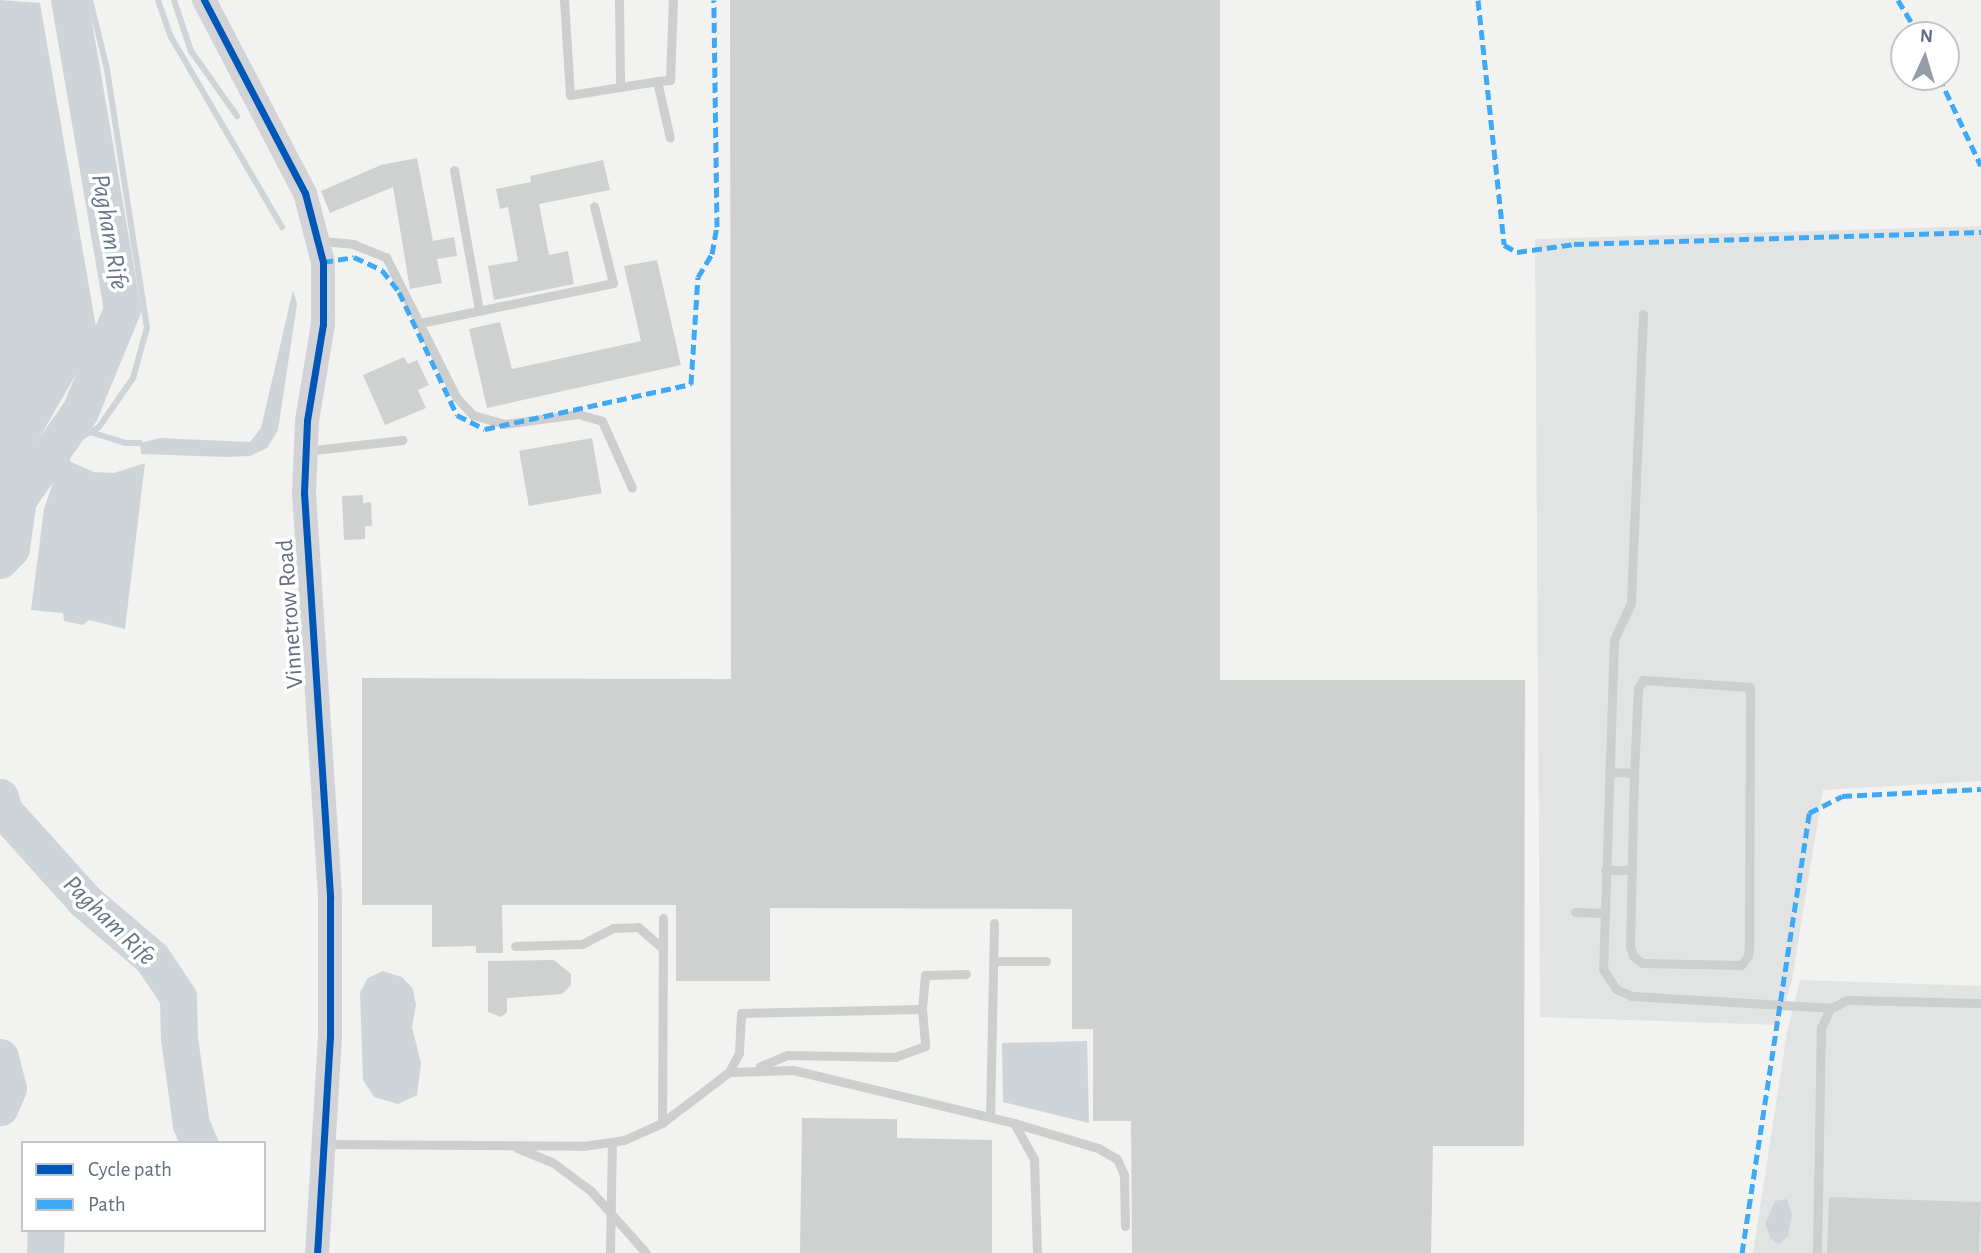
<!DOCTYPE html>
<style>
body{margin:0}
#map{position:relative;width:1981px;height:1253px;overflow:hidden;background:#f2f3f1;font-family:"Alegreya Sans",sans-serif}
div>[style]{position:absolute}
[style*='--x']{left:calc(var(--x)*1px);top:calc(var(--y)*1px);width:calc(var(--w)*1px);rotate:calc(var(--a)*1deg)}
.built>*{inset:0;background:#e2e4e3}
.water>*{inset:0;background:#ced4d8}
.stream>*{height:6px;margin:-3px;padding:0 3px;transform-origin:3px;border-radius:3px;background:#ced4d8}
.river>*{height:37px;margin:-18.5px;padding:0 18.5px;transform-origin:18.5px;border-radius:18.5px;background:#ced4d8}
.building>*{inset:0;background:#cfd0d0;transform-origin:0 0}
.lane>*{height:9px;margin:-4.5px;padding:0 4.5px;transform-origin:4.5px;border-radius:4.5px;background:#cdcece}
.secondary>*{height:24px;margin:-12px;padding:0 12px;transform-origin:12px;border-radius:12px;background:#d1d3d6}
.quiet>*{height:5px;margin-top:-2.5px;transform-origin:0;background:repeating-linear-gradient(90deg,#3fa9f5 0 10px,transparent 0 15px)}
.cycleway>*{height:7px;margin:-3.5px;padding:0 3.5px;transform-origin:3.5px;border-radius:3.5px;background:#0057b8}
span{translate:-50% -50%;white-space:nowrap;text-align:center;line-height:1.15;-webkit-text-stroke:7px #fff;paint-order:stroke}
.street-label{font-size:24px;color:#626e81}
.water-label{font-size:26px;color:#637586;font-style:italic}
.legend{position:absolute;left:21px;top:1141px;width:245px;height:91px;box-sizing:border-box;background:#fff;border:2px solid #c0c5cd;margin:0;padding:9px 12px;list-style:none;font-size:21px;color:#626e81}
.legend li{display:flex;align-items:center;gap:14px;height:35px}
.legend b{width:35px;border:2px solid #c0c5cd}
.north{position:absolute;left:1890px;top:21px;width:70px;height:70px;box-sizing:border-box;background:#fff;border:2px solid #c0c5cd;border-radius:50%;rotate:4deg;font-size:19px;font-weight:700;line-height:28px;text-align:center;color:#626e81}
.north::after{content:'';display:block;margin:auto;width:24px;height:32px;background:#949da8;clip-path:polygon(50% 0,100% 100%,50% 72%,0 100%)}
</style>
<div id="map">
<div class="built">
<div style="clip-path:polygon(1981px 226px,1981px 781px,1823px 790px,1792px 980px,1778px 1025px,1540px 1017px,1535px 239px)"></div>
<div style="clip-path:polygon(1800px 980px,1981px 986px,1981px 1253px,1753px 1253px,1787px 1032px)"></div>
</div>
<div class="water">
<div style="clip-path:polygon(0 0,40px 3px,96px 327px,94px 343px,0 506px)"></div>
<div style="clip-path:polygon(293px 290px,297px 304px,278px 430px,267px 448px,250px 456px,226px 457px,141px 454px,140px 443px,160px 438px,250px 442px,261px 428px)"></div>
<div style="clip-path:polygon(60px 439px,71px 462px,94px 472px,114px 473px,145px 463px,125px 629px,89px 620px,83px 625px,64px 621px,63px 613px,31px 610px,44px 509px,57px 471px,57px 463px,45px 460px)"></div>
<div style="clip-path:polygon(383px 971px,402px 977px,413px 989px,416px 1005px,412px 1027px,421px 1063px,417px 1095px,398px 1104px,374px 1097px,363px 1080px,360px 992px,368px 978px)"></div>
<div style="clip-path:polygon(1087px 1041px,1089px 1123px,1003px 1102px,1002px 1043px)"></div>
<div style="clip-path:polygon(1787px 1199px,1792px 1214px,1788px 1236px,1779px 1244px,1771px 1239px,1765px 1224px,1775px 1201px)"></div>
</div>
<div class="stream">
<div style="--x:158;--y:0;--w:39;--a:71"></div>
<div style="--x:171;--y:37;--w:220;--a:59.7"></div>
<div style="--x:174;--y:0;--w:54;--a:71.6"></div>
<div style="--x:191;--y:51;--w:80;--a:54.7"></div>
<div style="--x:90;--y:432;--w:37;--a:17"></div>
<div style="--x:125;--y:443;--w:15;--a:0"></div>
<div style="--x:60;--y:439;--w:23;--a:-7"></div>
<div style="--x:83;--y:436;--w:18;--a:-29"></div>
<div style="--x:99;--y:427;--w:60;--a:-55.2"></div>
<div style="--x:133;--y:378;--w:52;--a:-74.4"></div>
<div style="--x:147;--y:328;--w:262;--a:-98.8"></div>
<div style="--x:107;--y:69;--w:71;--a:-103.8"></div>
</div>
<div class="river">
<div style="--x:0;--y:560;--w:16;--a:-47"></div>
<div style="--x:11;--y:548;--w:49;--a:-81.9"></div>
<div style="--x:18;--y:499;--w:108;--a:-54.8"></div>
<div style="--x:80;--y:411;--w:110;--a:-67.6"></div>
<div style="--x:122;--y:309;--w:314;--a:-99.7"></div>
<div style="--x:0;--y:797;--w:15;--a:74"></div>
<div style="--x:4;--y:811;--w:121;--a:48"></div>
<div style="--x:85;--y:901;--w:88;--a:40.4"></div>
<div style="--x:152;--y:958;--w:47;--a:56.3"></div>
<div style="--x:178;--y:997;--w:41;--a:88.6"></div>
<div style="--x:179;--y:1038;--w:87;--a:82.1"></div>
<div style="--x:191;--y:1124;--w:21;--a:67"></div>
<div style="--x:0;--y:1057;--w:32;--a:76"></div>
<div style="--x:8;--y:1088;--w:21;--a:113"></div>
<div style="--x:45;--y:1253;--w:23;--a:-88"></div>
</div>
<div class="building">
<div style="clip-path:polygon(730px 0,1220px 0,1220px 680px,1525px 680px,1524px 1146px,1433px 1146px,1431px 1253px,1132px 1253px,1131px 1121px,1093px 1121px,1093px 1029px,1072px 1029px,1072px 909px,770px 908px,770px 981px,676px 981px,676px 905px,502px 905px,503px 953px,476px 953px,476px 946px,432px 947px,432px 905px,362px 905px,362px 678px,731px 679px)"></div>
<div style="clip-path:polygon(417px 158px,433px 241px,454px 237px,457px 256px,437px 259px,442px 283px,410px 289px,393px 187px,330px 213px,321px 191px,381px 165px)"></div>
<div style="clip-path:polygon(603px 160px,610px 190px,539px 204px,549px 255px,568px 251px,574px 284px,494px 300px,488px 266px,518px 261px,508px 207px,500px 209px,496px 189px,531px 182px,530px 176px)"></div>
<div style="clip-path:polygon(657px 260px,681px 365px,487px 408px,469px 329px,500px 322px,512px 369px,641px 341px,624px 266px)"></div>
<div style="clip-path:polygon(404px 357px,408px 364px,417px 360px,429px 385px,418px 390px,426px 408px,385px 425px,363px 375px)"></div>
<div style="left:592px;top:438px;width:56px;height:74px;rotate:80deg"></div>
<div style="clip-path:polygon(363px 495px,363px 503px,371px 502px,372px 526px,365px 526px,365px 539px,344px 540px,342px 496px)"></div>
<div style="clip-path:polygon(554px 960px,571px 974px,571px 985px,562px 994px,507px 998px,507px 1012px,501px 1017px,488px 1012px,488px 961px)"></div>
<div style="clip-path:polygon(802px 1118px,897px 1119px,897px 1138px,992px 1140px,992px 1253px,800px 1253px)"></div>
<div style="left:1829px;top:1197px;width:152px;height:56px;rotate:2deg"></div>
</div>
<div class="lane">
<div style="--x:564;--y:0;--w:95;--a:86.4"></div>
<div style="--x:570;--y:95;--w:88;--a:-9.1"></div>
<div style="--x:657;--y:81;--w:58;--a:77.2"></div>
<div style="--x:619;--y:0;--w:87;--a:89.3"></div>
<div style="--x:657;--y:81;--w:13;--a:-4"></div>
<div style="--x:670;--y:80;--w:80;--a:-87.9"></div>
<div style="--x:454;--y:170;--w:143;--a:79.9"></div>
<div style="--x:321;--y:241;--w:32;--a:5"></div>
<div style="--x:353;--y:244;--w:35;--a:22"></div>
<div style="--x:386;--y:257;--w:157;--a:63.4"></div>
<div style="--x:456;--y:397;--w:25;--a:47"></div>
<div style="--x:473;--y:415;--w:32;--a:16"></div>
<div style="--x:504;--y:424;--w:75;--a:-7.7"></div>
<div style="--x:578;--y:414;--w:25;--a:16"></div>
<div style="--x:602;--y:421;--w:73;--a:65.9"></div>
<div style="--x:1643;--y:314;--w:289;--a:92.4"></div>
<div style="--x:1631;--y:603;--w:41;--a:114.7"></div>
<div style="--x:1614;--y:640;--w:329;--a:91.9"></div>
<div style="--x:1603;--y:969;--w:24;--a:57"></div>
<div style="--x:1616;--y:989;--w:17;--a:24"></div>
<div style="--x:1632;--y:996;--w:200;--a:3.4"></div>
<div style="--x:420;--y:323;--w:197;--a:-11.7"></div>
<div style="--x:613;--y:283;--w:79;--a:-103.9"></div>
<div style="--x:306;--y:451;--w:97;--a:-6.5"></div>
<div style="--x:1609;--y:772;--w:25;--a:2"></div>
<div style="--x:1634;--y:773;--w:85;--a:-87.3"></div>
<div style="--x:1638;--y:688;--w:9;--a:-58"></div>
<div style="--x:1643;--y:680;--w:107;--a:3.7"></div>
<div style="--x:1750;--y:687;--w:256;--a:90.2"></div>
<div style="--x:1749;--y:943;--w:13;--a:94"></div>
<div style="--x:1748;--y:956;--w:11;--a:128"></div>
<div style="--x:1741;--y:965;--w:99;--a:-178.8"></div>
<div style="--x:1642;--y:963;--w:11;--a:-142"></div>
<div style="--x:1633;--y:956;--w:9;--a:-108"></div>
<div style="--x:1630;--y:947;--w:174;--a:-88.7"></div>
<div style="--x:1605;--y:870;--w:27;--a:0"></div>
<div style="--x:1575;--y:912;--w:29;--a:2"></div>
<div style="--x:515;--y:946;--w:67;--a:-1.7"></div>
<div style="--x:582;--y:944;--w:35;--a:-27"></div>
<div style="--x:613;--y:928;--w:25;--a:-2"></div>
<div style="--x:638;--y:927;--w:33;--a:41"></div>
<div style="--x:994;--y:961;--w:52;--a:0"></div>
<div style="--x:922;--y:1009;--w:34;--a:-85"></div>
<div style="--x:925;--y:975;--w:41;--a:-1.4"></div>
<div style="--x:729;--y:1072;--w:21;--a:-62"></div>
<div style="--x:739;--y:1053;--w:40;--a:-87.1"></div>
<div style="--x:741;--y:1013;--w:181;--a:-1.3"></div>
<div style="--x:922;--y:1009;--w:37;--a:85"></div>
<div style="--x:925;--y:1046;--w:32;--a:160"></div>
<div style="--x:895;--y:1057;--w:108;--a:-178.9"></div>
<div style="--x:787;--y:1055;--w:30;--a:157"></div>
<div style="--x:990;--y:1117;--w:194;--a:-88.8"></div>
<div style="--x:662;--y:1123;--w:205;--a:-89.7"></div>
<div style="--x:1014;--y:1123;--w:41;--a:60.9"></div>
<div style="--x:1034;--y:1159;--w:94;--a:88.2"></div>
<div style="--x:325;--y:1144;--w:258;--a:0.4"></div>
<div style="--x:583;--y:1146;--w:41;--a:-8.3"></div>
<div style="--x:624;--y:1140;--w:42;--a:-24.1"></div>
<div style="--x:662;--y:1123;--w:84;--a:-37.3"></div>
<div style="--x:729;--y:1072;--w:64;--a:-1.8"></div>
<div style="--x:793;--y:1070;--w:227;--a:13.5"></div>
<div style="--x:1014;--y:1123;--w:88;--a:16.6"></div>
<div style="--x:1098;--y:1148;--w:22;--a:30"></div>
<div style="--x:1117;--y:1159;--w:17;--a:66"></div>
<div style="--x:1124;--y:1175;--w:51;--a:88.9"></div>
<div style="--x:517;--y:1148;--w:38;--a:22"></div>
<div style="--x:552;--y:1162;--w:49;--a:36.6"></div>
<div style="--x:591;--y:1191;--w:83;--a:48.4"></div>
<div style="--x:610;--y:1253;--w:111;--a:-89"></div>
<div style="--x:1817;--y:1253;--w:225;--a:-89"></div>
<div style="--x:1821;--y:1028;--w:21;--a:-65"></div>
<div style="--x:1830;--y:1009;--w:19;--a:-28"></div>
<div style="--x:1847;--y:1000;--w:134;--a:1.3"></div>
</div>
<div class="secondary">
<div style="--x:204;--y:0;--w:218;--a:62.4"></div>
<div style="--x:305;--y:193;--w:71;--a:75.4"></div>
<div style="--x:323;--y:262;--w:62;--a:90"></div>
<div style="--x:323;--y:324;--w:98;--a:99.4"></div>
<div style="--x:307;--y:421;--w:72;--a:92.4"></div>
<div style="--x:304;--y:493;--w:406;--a:86.3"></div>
<div style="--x:330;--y:898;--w:138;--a:90"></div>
<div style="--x:330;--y:1036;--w:217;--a:93.4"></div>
</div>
<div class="quiet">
<div style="--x:1478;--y:0;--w:246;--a:83.9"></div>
<div style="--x:1504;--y:245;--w:15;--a:28"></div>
<div style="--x:1517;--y:252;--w:58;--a:-8"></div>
<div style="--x:1574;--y:244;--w:407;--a:-1.7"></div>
<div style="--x:1898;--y:0;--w:41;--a:59"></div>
<div style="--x:1939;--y:77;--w:98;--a:64.7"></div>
<div style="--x:323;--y:262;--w:31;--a:-9"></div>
<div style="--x:354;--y:257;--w:31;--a:25"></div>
<div style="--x:382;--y:270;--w:28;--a:52"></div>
<div style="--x:399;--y:292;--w:136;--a:64.8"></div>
<div style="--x:457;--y:415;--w:31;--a:27"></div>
<div style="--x:485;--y:429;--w:211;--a:-12.3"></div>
<div style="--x:691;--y:384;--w:107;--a:-86.3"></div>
<div style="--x:698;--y:277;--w:27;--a:-59"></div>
<div style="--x:712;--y:254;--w:27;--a:-80"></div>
<div style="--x:717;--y:227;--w:227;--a:-90.8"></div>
<div style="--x:1742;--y:1253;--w:445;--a:-81.3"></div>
<div style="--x:1809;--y:813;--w:37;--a:-27"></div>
<div style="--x:1842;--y:796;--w:139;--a:-2.9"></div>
</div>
<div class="cycleway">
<div style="--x:204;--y:0;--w:218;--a:62.4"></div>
<div style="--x:305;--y:193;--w:71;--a:75.4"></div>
<div style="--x:323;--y:262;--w:62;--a:90"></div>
<div style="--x:323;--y:324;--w:98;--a:99.4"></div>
<div style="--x:307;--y:421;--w:72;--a:92.4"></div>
<div style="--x:304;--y:493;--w:406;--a:86.3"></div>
<div style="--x:330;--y:898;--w:138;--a:90"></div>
<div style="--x:330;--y:1036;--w:217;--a:93.4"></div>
</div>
<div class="street-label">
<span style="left:291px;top:614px;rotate:-94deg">Vinnetrow Road</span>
</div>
<div class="water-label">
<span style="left:109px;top:232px;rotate:80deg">Pagham Rife</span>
<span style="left:109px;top:921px;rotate:44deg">Pagham Rife</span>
</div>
<ul class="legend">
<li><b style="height:9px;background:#0057b8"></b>Cycle path</li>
<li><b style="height:9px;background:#3fa9f5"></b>Path</li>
</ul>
<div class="north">N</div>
</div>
